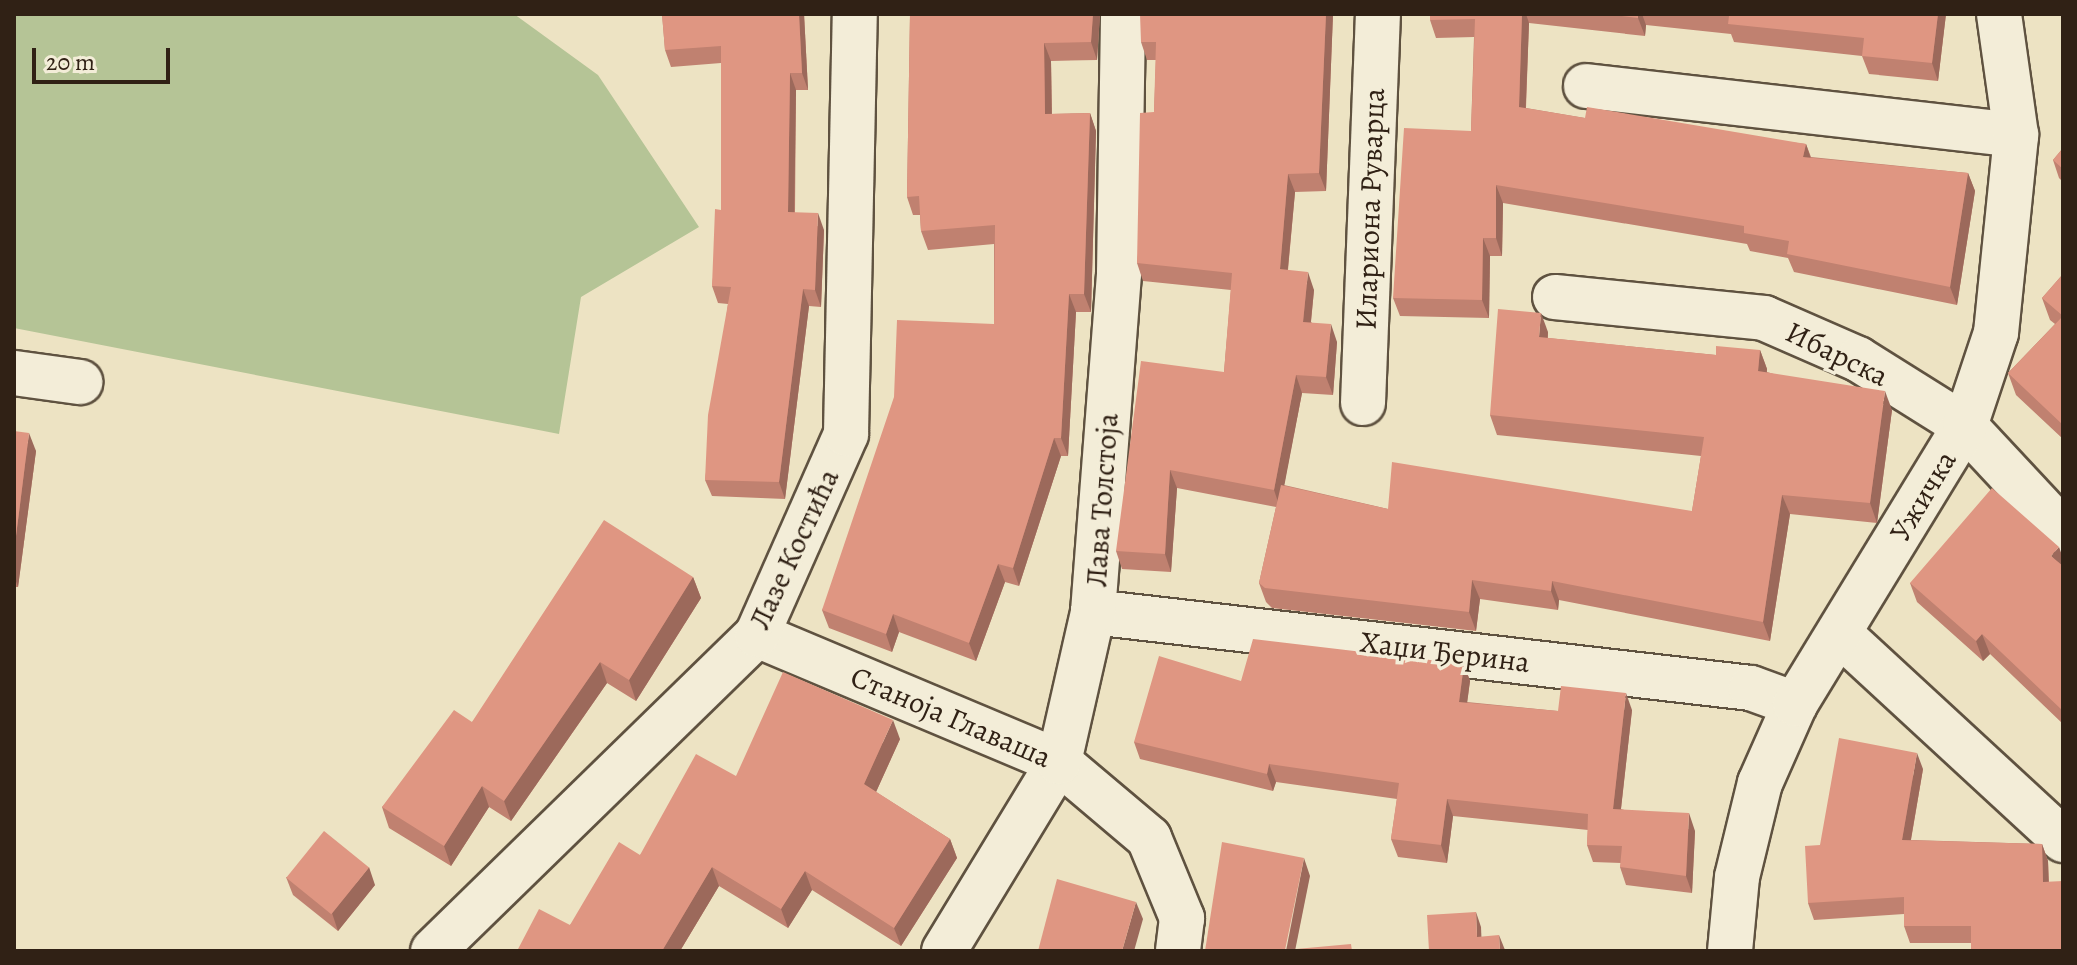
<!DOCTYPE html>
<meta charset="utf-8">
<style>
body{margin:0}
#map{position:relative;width:2077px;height:965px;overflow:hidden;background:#ede3c3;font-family:Alegreya,serif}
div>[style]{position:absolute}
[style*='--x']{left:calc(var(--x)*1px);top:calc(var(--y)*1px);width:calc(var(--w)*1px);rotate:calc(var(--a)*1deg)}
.green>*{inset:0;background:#b5c496}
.roads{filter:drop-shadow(2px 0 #5f5240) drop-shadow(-2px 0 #5f5240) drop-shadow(0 2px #5f5240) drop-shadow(0 -2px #5f5240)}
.street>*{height:44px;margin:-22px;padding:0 22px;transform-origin:22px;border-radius:22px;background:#f3edd8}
.secondary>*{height:44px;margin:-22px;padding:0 22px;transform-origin:22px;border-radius:22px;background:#f3edd8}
.wall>*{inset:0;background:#c08170}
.shaded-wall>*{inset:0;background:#9c695b}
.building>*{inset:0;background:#df9682;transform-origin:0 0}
span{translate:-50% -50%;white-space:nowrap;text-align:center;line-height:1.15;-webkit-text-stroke:7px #f3edd8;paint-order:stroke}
.street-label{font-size:30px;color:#302115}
.frame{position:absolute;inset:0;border:16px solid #302115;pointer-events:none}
.scale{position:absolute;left:32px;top:48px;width:138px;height:36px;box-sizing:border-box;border:4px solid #302115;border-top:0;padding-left:10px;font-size:24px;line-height:28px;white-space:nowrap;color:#302115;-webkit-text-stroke:6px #f3edd8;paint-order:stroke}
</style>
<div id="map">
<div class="green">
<div style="clip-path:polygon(14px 14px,514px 14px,598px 75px,699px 227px,581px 297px,559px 434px,14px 328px)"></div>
</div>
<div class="roads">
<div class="street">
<div style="--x:1586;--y:86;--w:433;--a:6.5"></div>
<div style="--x:1555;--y:297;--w:210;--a:5.7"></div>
<div style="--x:1764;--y:318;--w:103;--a:23.6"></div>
<div style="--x:1858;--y:359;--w:126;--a:32.1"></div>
<div style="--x:1965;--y:426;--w:144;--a:47"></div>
<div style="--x:14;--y:373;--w:67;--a:7.8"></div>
<div style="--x:1363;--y:403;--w:389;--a:-87.8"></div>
<div style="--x:1093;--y:612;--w:662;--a:6.59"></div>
<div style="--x:1751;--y:688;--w:47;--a:20"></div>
<div style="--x:1840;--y:634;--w:304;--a:42.7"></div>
<div style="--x:757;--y:635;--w:328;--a:22.8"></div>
<div style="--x:1059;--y:762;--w:118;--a:40.2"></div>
<div style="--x:1149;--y:838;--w:87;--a:67.6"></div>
<div style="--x:1182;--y:918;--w:33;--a:97"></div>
<div style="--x:433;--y:951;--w:453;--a:-44.3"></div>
<div style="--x:757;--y:635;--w:220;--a:-66.1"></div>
<div style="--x:846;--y:434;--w:420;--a:-88.8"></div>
<div style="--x:944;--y:951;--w:221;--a:-58.7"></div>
<div style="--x:1059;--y:762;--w:154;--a:-77.2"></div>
<div style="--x:1093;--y:612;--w:340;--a:-85.6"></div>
<div style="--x:1119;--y:273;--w:259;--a:-89.1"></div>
</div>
<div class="secondary">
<div style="--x:1730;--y:951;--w:74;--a:-84.6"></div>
<div style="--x:1737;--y:877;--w:97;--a:-76.3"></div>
<div style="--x:1760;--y:783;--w:86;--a:-66.1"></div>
<div style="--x:1795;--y:704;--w:326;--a:-58.6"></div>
<div style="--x:1965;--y:426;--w:98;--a:-71.6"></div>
<div style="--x:1996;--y:333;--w:199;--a:-84.2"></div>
<div style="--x:2016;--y:135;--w:122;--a:-98"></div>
</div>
</div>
<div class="wall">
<div style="clip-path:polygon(662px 14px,804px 14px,808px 90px,796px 90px,795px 213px,824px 230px,821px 307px,809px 306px,785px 499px,712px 496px,705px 480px,728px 304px,718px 303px,712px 286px,721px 210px,721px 63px,671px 67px,665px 50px)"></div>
<div style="clip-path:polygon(910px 14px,1100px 14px,1097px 60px,1051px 61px,1052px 114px,1090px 113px,1096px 131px,1091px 312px,1076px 312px,1068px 456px,1061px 456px,1019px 586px,1005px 582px,976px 661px,899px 632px,892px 652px,829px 628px,822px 610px,994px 324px,994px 244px,928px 250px,921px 231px,920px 215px,913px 215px,907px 197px)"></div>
<div style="clip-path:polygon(1333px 14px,1326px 191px,1295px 192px,1288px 270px,1314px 290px,1311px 322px,1337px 342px,1333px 395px,1302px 393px,1284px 485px,1388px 509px,1692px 511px,1701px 456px,1497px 435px,1490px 415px,1548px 332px,1548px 338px,1716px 355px,1760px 350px,1767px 369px,1767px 372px,1892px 410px,1877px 523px,1790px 514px,1770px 641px,1559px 600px,1558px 610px,1480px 599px,1476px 631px,1272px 608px,1266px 602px,1259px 583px,1276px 507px,1177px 488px,1171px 572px,1122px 569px,1116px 551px,1224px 372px,1231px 290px,1143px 281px,1137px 263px,1154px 112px,1156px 60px,1147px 60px,1141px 42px)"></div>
<div style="clip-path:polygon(1430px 14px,1946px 14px,1938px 81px,1869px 74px,1862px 56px,1734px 42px,1731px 34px,1646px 25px,1645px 36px,1529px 23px,1526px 108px,1585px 118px,1806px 144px,1811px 157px,1968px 173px,1975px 191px,1957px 305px,1794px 272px,1788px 258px,1750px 251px,1747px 244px,1503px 203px,1502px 256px,1490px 256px,1489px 318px,1400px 316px,1393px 298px,1471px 131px,1474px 37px,1436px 38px,1430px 20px)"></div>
<div style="clip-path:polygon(2063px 148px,2063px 182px,2059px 178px,2053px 160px)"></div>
<div style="clip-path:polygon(2063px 274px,2063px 439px,2016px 395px,2008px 373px,2055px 324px,2050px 320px,2042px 298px)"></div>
<div style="clip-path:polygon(14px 431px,36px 451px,18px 587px,14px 587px)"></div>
<div style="clip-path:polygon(2063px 558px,2063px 724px,1990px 654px,1983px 661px,1917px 602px,1910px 583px)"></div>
<div style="clip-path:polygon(693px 577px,701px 598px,636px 701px,607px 683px,511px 821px,489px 807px,451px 866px,389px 828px,382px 807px,472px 722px)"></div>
<div style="clip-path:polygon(1464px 664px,1470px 681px,1467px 702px,1558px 711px,1632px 710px,1621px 809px,1695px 831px,1692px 893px,1626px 885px,1620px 867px,1621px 863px,1593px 862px,1587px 845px,1588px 830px,1453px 816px,1447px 863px,1398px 857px,1391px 839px,1397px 799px,1276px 782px,1273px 791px,1140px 759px,1134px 742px,1241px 681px)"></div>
<div style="clip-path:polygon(900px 739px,876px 792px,950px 839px,957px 858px,901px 946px,812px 890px,788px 928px,719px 886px,680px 951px,517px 951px,570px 925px,640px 855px,736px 776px)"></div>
<div style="clip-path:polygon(1923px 769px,1911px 840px,2042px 844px,2048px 861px,2049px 882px,1971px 943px,1910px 943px,1904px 926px,1904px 914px,1814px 920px,1808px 903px,1820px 845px)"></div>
<div style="clip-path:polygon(286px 877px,375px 885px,338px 931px,293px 895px)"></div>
</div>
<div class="shaded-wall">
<div style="clip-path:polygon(799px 14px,804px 14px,808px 90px,802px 73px)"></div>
<div style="clip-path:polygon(1093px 14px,1100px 14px,1097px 60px,1091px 42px)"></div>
<div style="clip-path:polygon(1326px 14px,1333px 14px,1326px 191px,1319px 173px)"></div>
<div style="clip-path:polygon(1522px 14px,1526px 14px,1529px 23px,1525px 125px,1519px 107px)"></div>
<div style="clip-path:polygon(1638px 14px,1642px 14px,1646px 25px,1645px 36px,1638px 18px)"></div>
<div style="clip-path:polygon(1938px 14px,1946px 14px,1938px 81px,1932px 63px)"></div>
<div style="clip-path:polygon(1044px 43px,1051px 61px,1052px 132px,1045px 114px)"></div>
<div style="clip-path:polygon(790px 73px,796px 90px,794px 229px,788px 212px)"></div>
<div style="clip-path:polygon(1090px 113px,1096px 131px,1091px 312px,1084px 294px)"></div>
<div style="clip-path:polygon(1806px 144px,1812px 162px,1803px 157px)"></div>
<div style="clip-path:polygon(1968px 173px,1975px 191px,1957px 305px,1950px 287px)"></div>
<div style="clip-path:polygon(1288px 174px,1295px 192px,1286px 288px,1280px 269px)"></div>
<div style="clip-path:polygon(1496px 185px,1503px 203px,1502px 256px,1496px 238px)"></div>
<div style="clip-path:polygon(818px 213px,824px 230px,821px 307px,815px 290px)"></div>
<div style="clip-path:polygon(1483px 238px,1490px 256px,1489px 318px,1482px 300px)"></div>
<div style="clip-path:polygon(1308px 272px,1314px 290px,1309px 340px,1303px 322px)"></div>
<div style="clip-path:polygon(803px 289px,809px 306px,785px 499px,779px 482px)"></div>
<div style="clip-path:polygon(1069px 294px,1076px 312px,1068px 456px,1061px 438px)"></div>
<div style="clip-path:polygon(1541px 313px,1548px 332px,1546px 356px,1539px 337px)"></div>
<div style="clip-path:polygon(1331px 324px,1337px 342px,1333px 395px,1326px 377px)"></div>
<div style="clip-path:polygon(1760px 350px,1767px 369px,1765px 391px,1758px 371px)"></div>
<div style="clip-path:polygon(1296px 375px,1302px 393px,1280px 508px,1274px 490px)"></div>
<div style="clip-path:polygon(1885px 391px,1892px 410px,1877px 523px,1870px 503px)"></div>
<div style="clip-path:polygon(29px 433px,36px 451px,18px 587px,14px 576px,14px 552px)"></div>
<div style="clip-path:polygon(1054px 438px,1061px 456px,1019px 586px,1013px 568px)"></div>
<div style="clip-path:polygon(1170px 470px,1177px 488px,1171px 572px,1165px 554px)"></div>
<div style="clip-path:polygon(1782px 495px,1790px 514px,1770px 641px,1763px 622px)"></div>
<div style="clip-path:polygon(2059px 547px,2063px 558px,2063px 570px,2051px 556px)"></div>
<div style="clip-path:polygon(998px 564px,1005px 582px,976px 661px,969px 643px)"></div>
<div style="clip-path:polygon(693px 577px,701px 598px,636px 701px,629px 680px)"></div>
<div style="clip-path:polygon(1472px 580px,1480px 599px,1476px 631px,1469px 612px)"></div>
<div style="clip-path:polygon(1552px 581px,1559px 600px,1558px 610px,1551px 591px)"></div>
<div style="clip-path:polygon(893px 614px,899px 632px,892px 652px,886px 634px)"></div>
<div style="clip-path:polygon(1982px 634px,1990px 654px,1983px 661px,1976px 641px)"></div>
<div style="clip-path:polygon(600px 662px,607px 683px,511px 821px,504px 801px)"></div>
<div style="clip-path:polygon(1464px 664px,1470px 681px,1465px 719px,1459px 702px)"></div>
<div style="clip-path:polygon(1626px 693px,1632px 710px,1619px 826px,1613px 809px)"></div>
<div style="clip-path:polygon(893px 720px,900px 739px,871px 803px,864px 784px)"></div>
<div style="clip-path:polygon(1917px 753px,1923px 769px,1908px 856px,1902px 840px)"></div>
<div style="clip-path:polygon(1269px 764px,1276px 782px,1273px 791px,1267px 774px)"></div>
<div style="clip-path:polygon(482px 786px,489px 807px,451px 866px,444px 846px)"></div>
<div style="clip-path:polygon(1447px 799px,1453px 816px,1447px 863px,1441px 845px)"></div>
<div style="clip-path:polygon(1689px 813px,1695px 831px,1692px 893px,1686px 876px)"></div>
<div style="clip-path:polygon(950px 839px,957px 858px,901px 946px,894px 928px)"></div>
<div style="clip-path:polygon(2042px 844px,2048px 861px,2049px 898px,2043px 882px)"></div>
<div style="clip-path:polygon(1304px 858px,1310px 876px,1295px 951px,1286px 951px)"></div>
<div style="clip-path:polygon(369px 867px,375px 885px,338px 931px,332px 913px)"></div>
<div style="clip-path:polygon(712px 867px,719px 886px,680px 951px,662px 951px)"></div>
<div style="clip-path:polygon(805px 871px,812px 890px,788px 928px,781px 909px)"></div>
<div style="clip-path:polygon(1136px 902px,1143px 919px,1134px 951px,1122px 951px)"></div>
<div style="clip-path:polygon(1476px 912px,1481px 927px,1482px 951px,1477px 937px)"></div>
<div style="clip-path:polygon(1499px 935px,1505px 950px,1505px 951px,1500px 951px)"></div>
</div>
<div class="building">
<div style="clip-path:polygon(662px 14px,799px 14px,802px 73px,790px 73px,788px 212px,818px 213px,815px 290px,803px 289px,779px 482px,705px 480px,708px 415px,731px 287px,712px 286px,715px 209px,721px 210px,721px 46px,665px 50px)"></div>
<div style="clip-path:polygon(910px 14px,1093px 14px,1091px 42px,1044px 43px,1045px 114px,1090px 113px,1084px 294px,1069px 294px,1061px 438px,1054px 438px,1013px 568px,998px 564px,969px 643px,893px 614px,886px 634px,822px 610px,894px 397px,897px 320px,994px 324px,995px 225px,921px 231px,919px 196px,907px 197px)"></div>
<div style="clip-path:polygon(1140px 14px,1326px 14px,1319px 173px,1288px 174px,1280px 269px,1308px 272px,1303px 322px,1331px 324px,1326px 377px,1296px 375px,1274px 490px,1170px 470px,1165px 554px,1116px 551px,1141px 361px,1224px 372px,1232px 273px,1137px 263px,1140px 113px,1154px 112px,1156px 42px,1141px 42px)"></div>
<div style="clip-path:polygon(1430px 14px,1522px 14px,1519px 107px,1585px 118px,1587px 107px,1806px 144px,1803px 157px,1968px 173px,1950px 287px,1787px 254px,1789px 241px,1744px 233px,1744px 226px,1496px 185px,1496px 238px,1483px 238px,1482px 300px,1393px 298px,1404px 128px,1471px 131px,1475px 19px,1430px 20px)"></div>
<div style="clip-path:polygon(1605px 14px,1638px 14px,1638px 18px)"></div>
<div style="clip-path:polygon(1709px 14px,1938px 14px,1932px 63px,1862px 56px,1864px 38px,1728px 24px,1729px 16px)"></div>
<div style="clip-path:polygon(2063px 148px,2063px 169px,2053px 160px)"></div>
<div style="clip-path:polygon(2063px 274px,2063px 425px,2008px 373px,2063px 316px,2042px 298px)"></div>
<div style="clip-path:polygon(1498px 309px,1541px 313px,1539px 337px,1716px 355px,1716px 346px,1760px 350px,1758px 371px,1885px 391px,1870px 503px,1782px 495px,1763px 622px,1552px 581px,1551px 591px,1472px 580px,1469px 612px,1265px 588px,1259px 583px,1281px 485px,1388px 509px,1392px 462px,1692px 511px,1704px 437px,1490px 415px)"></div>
<div style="clip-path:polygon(14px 431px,29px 433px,14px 552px)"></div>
<div style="clip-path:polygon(1992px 488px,2059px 547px,2051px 556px,2063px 566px,2063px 711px,1982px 634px,1976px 641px,1910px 583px)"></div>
<div style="clip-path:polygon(604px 520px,693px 577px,629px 680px,600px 662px,504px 801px,482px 786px,444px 846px,382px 807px,454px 710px,472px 722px)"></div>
<div style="clip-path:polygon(1253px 639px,1464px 664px,1459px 702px,1558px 711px,1561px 686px,1626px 693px,1613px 809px,1689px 813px,1686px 876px,1620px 867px,1622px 846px,1587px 845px,1588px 814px,1447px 799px,1441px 845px,1391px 839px,1399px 783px,1269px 764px,1267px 774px,1134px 742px,1159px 656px,1241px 681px)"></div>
<div style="clip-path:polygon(783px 672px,893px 720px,864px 784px,950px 839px,894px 928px,805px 871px,781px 909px,712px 867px,662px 951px,517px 951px,539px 909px,570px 925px,619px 842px,640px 855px,696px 754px,736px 776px)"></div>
<div style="clip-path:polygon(1839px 738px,1917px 753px,1902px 840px,2042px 844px,2043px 882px,2063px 881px,2063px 951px,1971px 951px,1971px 926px,1904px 926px,1904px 897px,1808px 903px,1805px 846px,1820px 845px)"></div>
<div style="left:324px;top:831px;width:58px;height:60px;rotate:39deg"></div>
<div style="clip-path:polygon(1222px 842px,1304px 858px,1285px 950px,1351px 944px,1352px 951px,1205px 951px)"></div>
<div style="clip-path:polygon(1057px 879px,1136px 902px,1122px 951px,1038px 951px)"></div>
<div style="clip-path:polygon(1476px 912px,1477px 937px,1499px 935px,1500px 951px,1429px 951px,1427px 915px)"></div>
</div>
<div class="street-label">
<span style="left:1370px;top:209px;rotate:-88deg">Илариона Руварца</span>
<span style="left:1837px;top:354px;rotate:26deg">Ибарска</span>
<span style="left:1923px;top:496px;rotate:-59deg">Ужичка</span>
<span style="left:1102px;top:500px;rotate:-86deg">Лава Толстоја</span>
<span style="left:794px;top:549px;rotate:-65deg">Лазе Костића</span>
<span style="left:1445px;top:652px;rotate:7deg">Хаџи Ђерина</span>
<span style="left:951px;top:717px;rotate:23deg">Станоја Главаша</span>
</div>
<div class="frame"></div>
<div class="scale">20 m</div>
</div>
